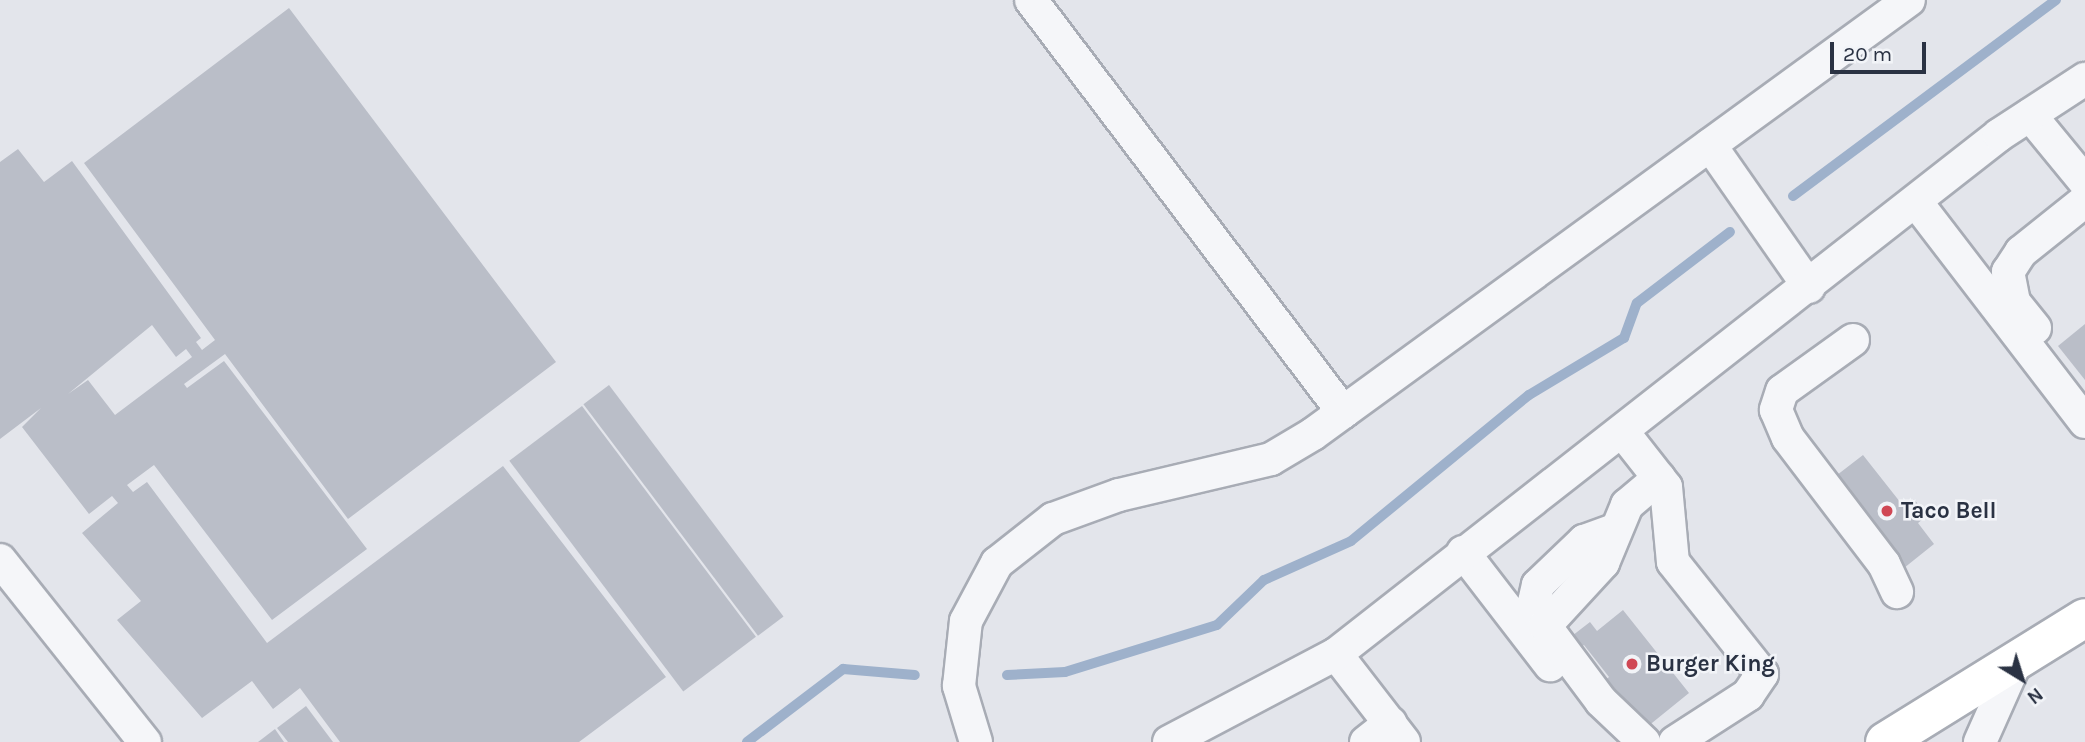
<!DOCTYPE html>
<style>
body{margin:0}
#map{position:relative;width:2085px;height:742px;overflow:hidden;background:#e3e5eb;font-family:Karla,sans-serif}
div>[style]{position:absolute}
[style*='--x']{left:calc(var(--x)*1px);top:calc(var(--y)*1px);width:calc(var(--w)*1px);rotate:calc(var(--a)*1deg)}
.stream>*{height:10px;margin:-5px;padding:0 5px;transform-origin:5px;border-radius:5px;background:#9eb1cb}
.building>*{inset:0;background:#babec8;transform-origin:0 0}
.roads{filter:drop-shadow(2px 0 #a8acb5) drop-shadow(-2px 0 #a8acb5) drop-shadow(0 2px #a8acb5) drop-shadow(0 -2px #a8acb5)}
.minor>*{height:32px;margin:-16px;padding:0 16px;transform-origin:16px;border-radius:16px;background:#f5f6f9}
.major>*{height:38px;margin:-19px;padding:0 19px;transform-origin:19px;border-radius:19px;background:#fff}
.dots>*{width:19px;height:19px;translate:-50% -50%;box-sizing:border-box;border:4px solid #f2f4f8;border-radius:50%}
span{translate:-50% -50%;white-space:nowrap;text-align:center;line-height:1.15;-webkit-text-stroke:5px #f2f4f8;paint-order:stroke}
.poi-label{font-size:23px;color:#2a3243;font-weight:700}
.left{translate:0 -50%;text-align:left}
.north{position:absolute;left:1987px;top:644px;width:70px;height:70px;-webkit-text-stroke:5px #f2f4f8;paint-order:stroke;rotate:142deg;font-size:19px;font-weight:700;line-height:28px;text-align:center;color:#2a3243}
.north::after{content:'';display:block;margin:auto;width:24px;height:32px;background:#2a3243;clip-path:polygon(50% 0,100% 100%,50% 72%,0 100%)}
.scale{position:absolute;left:1830px;top:42px;width:96px;height:32px;box-sizing:border-box;border:4px solid #2a3243;border-top:0;padding-left:9px;font-size:21px;line-height:24px;white-space:nowrap;color:#2a3243;-webkit-text-stroke:5px #f2f4f8;paint-order:stroke}
</style>
<div id="map">
<div class="stream">
<div style="--x:1793;--y:196;--w:328;--a:-36.7"></div>
<div style="--x:1007;--y:675;--w:58;--a:-3"></div>
<div style="--x:1065;--y:672;--w:159;--a:-17.2"></div>
<div style="--x:1217;--y:625;--w:65;--a:-43.8"></div>
<div style="--x:1264;--y:580;--w:95;--a:-24.1"></div>
<div style="--x:1351;--y:541;--w:230;--a:-39.4"></div>
<div style="--x:1529;--y:395;--w:111;--a:-31"></div>
<div style="--x:1624;--y:338;--w:37;--a:-70"></div>
<div style="--x:1637;--y:303;--w:117;--a:-37.4"></div>
<div style="--x:747;--y:742;--w:121;--a:-37.2"></div>
<div style="--x:843;--y:669;--w:72;--a:4.8"></div>
</div>
<div class="building">
<div style="clip-path:polygon(evenodd,289px 8px,556px 362px,348px 519px,225px 354px,184px 384px,187px 388px,224px 361px,367px 549px,272px 620px,154px 465px,127px 485px,133px 492px,147px 482px,267px 643px,503px 466px,666px 677px,579px 742px,340px 742px,300px 688px,273px 709px,252px 681px,202px 718px,117px 620px,141px 601px,82px 533px,118px 503px,112px 496px,89px 514px,22px 427px,41px 408px,0 439px,0 162px,18px 149px,44px 182px,72px 161px,201px 338px,196px 342px,202px 350px,215px 340px,84px 163px,289px 8px,152px 325px,176px 357px,186px 349px,192px 357px,115px 415px,88px 380px,68px 394px,152px 325px)"></div>
<div style="clip-path:polygon(2085px 324px,2085px 380px,2058px 346px)"></div>
<div style="left:609px;top:385px;width:290px;height:32px;rotate:53deg"></div>
<div style="left:582px;top:406px;width:289px;height:91px;rotate:53deg"></div>
<div style="clip-path:polygon(1863px 455px,1904px 507px,1914px 499px,1927px 516px,1918px 523px,1934px 544px,1899px 572px,1828px 482px)"></div>
<div style="clip-path:polygon(1623px 610px,1689px 693px,1647px 727px,1603px 682px,1609px 677px,1584px 645px,1577px 650px,1568px 639px,1590px 622px,1597px 631px)"></div>
<div style="clip-path:polygon(306px 706px,333px 742px,288px 742px,277px 728px)"></div>
<div style="clip-path:polygon(275px 729px,284px 742px,258px 742px)"></div>
</div>
<div class="roads">
<div class="minor">
<div style="--x:1031;--y:0;--w:517;--a:52.86"></div>
<div style="--x:2030;--y:115;--w:87;--a:50.6"></div>
<div style="--x:1710;--y:145;--w:173;--a:55.1"></div>
<div style="--x:1917;--y:203;--w:276;--a:52.5"></div>
<div style="--x:2035;--y:328;--w:33;--a:-129"></div>
<div style="--x:2014;--y:302;--w:31;--a:-101"></div>
<div style="--x:2008;--y:272;--w:24;--a:-57"></div>
<div style="--x:2021;--y:252;--w:82;--a:-38.6"></div>
<div style="--x:1853;--y:340;--w:87;--a:144.3"></div>
<div style="--x:1782;--y:391;--w:20;--a:108"></div>
<div style="--x:1776;--y:410;--w:30;--a:67"></div>
<div style="--x:1788;--y:438;--w:158;--a:52.7"></div>
<div style="--x:1884;--y:564;--w:31;--a:65"></div>
<div style="--x:1622;--y:431;--w:71;--a:51.8"></div>
<div style="--x:1666;--y:487;--w:75;--a:84.7"></div>
<div style="--x:1673;--y:562;--w:143;--a:51.5"></div>
<div style="--x:1762;--y:674;--w:25;--a:124"></div>
<div style="--x:1748;--y:695;--w:87;--a:147.2"></div>
<div style="--x:1463;--y:552;--w:143;--a:52.4"></div>
<div style="--x:0;--y:560;--w:233;--a:51.5"></div>
<div style="--x:1545;--y:626;--w:26;--a:-115"></div>
<div style="--x:1534;--y:602;--w:17;--a:-77"></div>
<div style="--x:1538;--y:585;--w:64;--a:-43.7"></div>
<div style="--x:1584;--y:541;--w:30;--a:-20"></div>
<div style="--x:1336;--y:654;--w:111;--a:52.3"></div>
<div style="--x:976;--y:742;--w:59;--a:-106.9"></div>
<div style="--x:959;--y:686;--w:65;--a:-83.9"></div>
<div style="--x:966;--y:621;--w:66;--a:-61.9"></div>
<div style="--x:997;--y:563;--w:71;--a:-38.2"></div>
<div style="--x:1053;--y:519;--w:70;--a:-20"></div>
<div style="--x:1119;--y:495;--w:156;--a:-13.3"></div>
<div style="--x:1271;--y:459;--w:49;--a:-30.8"></div>
<div style="--x:1313;--y:434;--w:737;--a:-36.06"></div>
<div style="--x:1169;--y:742;--w:189;--a:-27.8"></div>
<div style="--x:1336;--y:654;--w:842;--a:-38.05"></div>
<div style="--x:1999;--y:135;--w:103;--a:-33.1"></div>
<div style="--x:1366;--y:742;--w:31;--a:-38"></div>
<div style="--x:1644;--y:742;--w:59;--a:-136.4"></div>
<div style="--x:1601;--y:701;--w:94;--a:-126.7"></div>
<div style="--x:1545;--y:626;--w:86;--a:-47.4"></div>
<div style="--x:1603;--y:563;--w:63;--a:-67.5"></div>
<div style="--x:1627;--y:505;--w:42;--a:-40.2"></div>
<div style="--x:1980;--y:742;--w:89;--a:-66"></div>
</div>
<div class="major">
<div style="--x:1885;--y:742;--w:235;--a:-31.8"></div>
</div>
</div>
<div class="dots">
<div style="left:1887px;top:511px;background:#d04855"></div>
<div style="left:1632px;top:664px;background:#d04855"></div>
</div>
<div class="poi-label">
<span class="left" style="left:1901px;top:511px">Taco Bell</span>
<span class="left" style="left:1646px;top:664px">Burger King</span>
</div>
<div class="north">N</div>
<div class="scale">20 m</div>
</div>
